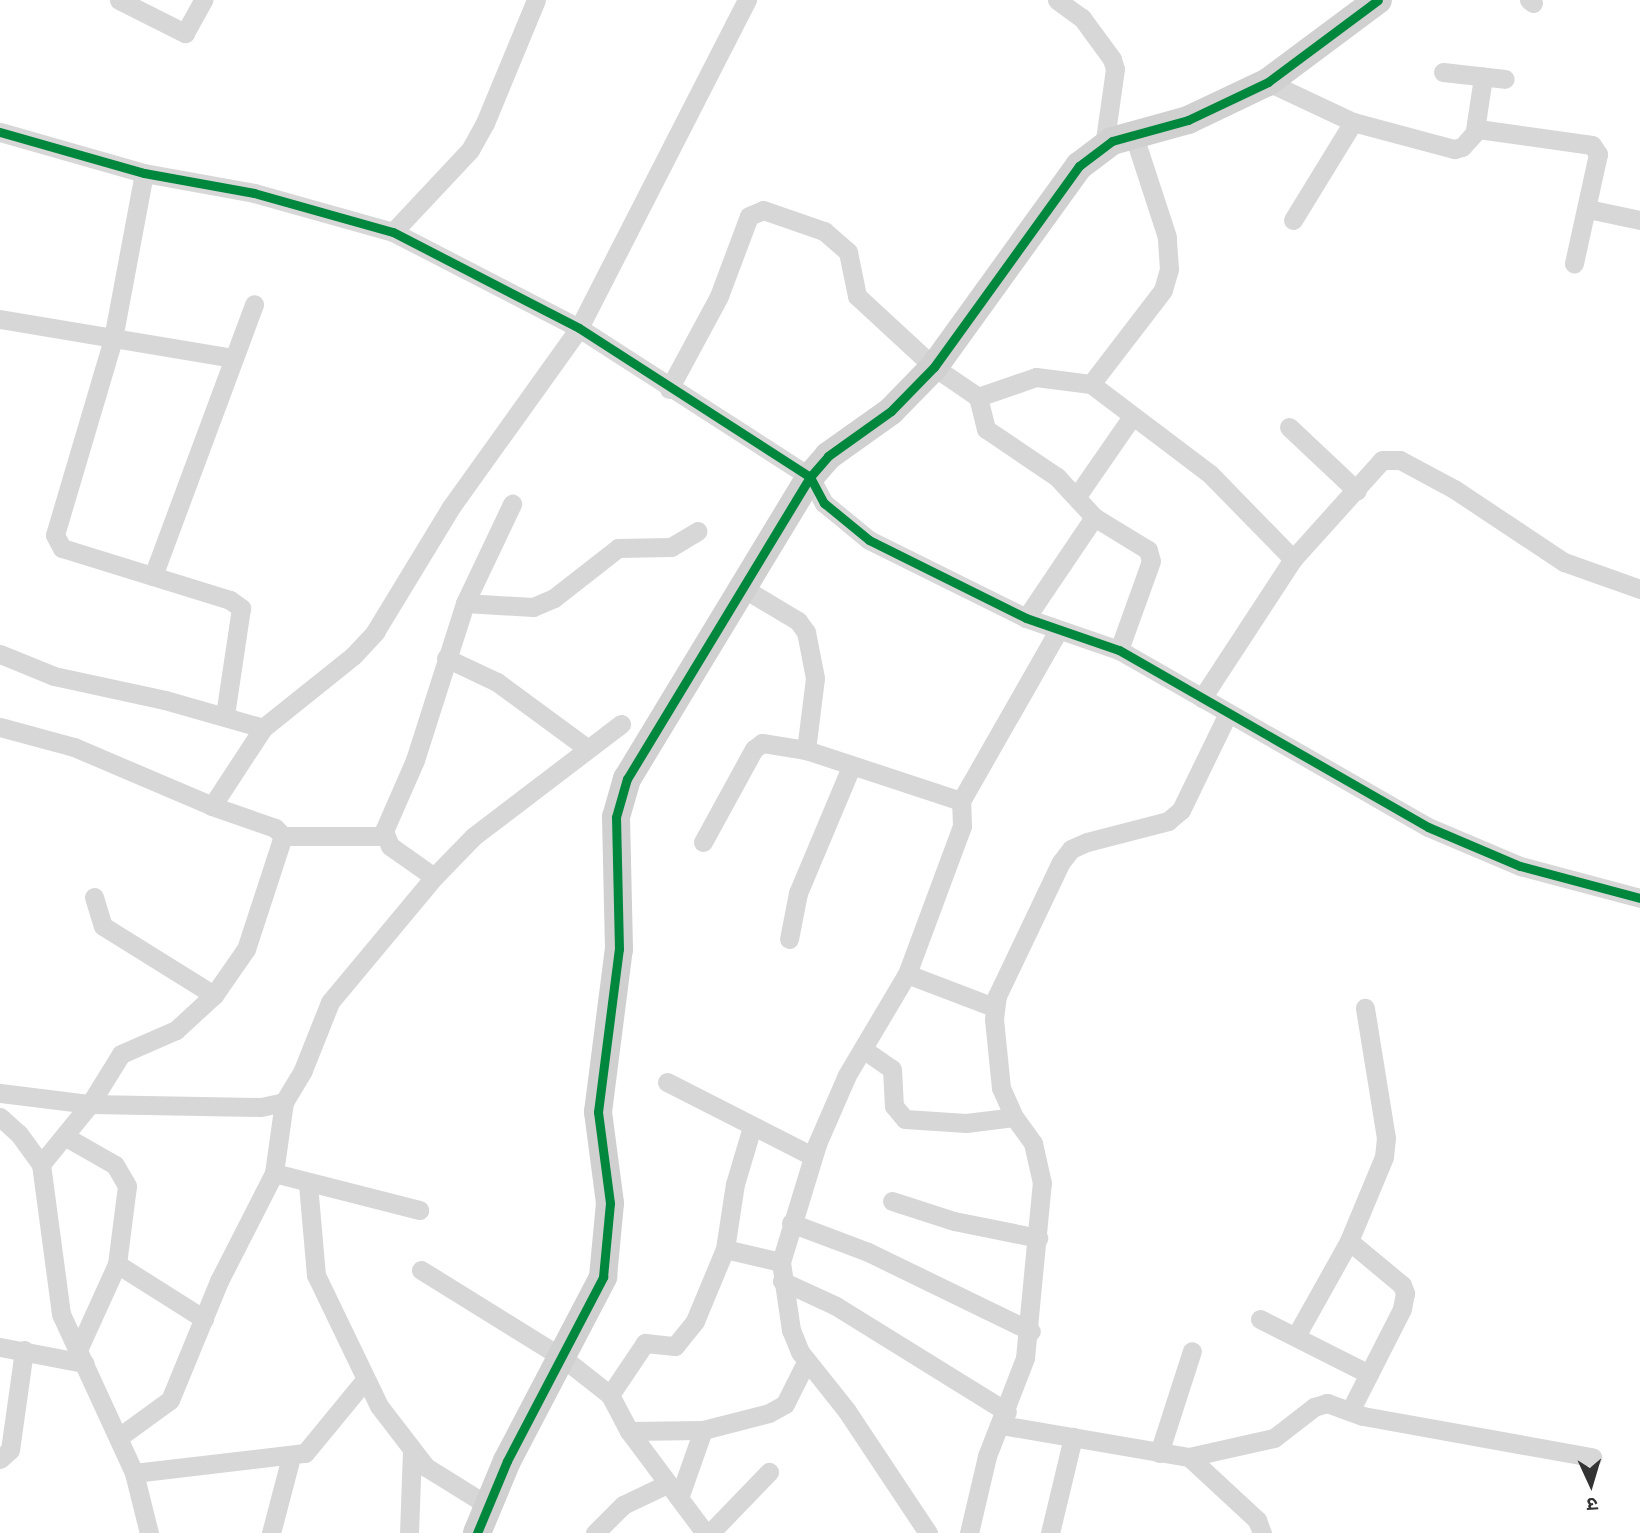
<!DOCTYPE html>
<meta charset="utf-8">
<style>
body{margin:0}
#map{position:relative;width:1640px;height:1533px;overflow:hidden;background:#fff;font-family:Raleway,"Noto Sans Devanagari",sans-serif}
div>[style]{position:absolute}
[style*='--x']{left:calc(var(--x)*1px);top:calc(var(--y)*1px);width:calc(var(--w)*1px);rotate:calc(var(--a)*1deg)}
.street>*{height:19px;margin:-9.5px;padding:0 9.5px;transform-origin:9.5px;border-radius:9.5px;background:#d7d7d7}
.secondary>*{height:28px;margin:-14px;padding:0 14px;transform-origin:14px;border-radius:14px;background:#d0d0d0}
.cycleway>*{height:9px;margin:-4.5px;padding:0 4.5px;transform-origin:4.5px;border-radius:4.5px;background:#00873e}
span{translate:-50% -50%;white-space:nowrap;text-align:center;line-height:1.15;-webkit-text-stroke:7px #fff;paint-order:stroke}
.north{position:absolute;left:1556px;top:1449px;width:70px;height:70px;-webkit-text-stroke:5px #fff;paint-order:stroke;rotate:176deg;font-size:19px;font-weight:700;line-height:28px;text-align:center;color:#333}
.north::after{content:'';display:block;margin:auto;width:24px;height:32px;background:#333;clip-path:polygon(50% 0,100% 100%,50% 72%,0 100%)}
</style>
<div id="map">
<div class="street">
<div style="--x:119;--y:0;--w:74;--a:26.6"></div>
<div style="--x:185;--y:33;--w:38;--a:-61"></div>
<div style="--x:1057;--y:0;--w:31;--a:36"></div>
<div style="--x:1082;--y:18;--w:51;--a:53.8"></div>
<div style="--x:1112;--y:59;--w:10;--a:73"></div>
<div style="--x:1115;--y:69;--w:78;--a:98.1"></div>
<div style="--x:1529;--y:0;--w:5;--a:37"></div>
<div style="--x:1443;--y:72;--w:62;--a:6.4"></div>
<div style="--x:1268;--y:82;--w:94;--a:25.2"></div>
<div style="--x:1353;--y:122;--w:105;--a:15"></div>
<div style="--x:1454;--y:149;--w:8;--a:-14"></div>
<div style="--x:1462;--y:147;--w:24;--a:-48"></div>
<div style="--x:1478;--y:129;--w:115;--a:8"></div>
<div style="--x:1592;--y:145;--w:11;--a:56"></div>
<div style="--x:1598;--y:154;--w:112;--a:102.4"></div>
<div style="--x:1475;--y:130;--w:54;--a:-81.4"></div>
<div style="--x:0;--y:132;--w:150;--a:15.9"></div>
<div style="--x:144;--y:173;--w:112;--a:10.3"></div>
<div style="--x:254;--y:193;--w:144;--a:15.7"></div>
<div style="--x:393;--y:232;--w:209;--a:27.3"></div>
<div style="--x:579;--y:328;--w:275;--a:32.8"></div>
<div style="--x:810;--y:477;--w:30;--a:62"></div>
<div style="--x:824;--y:503;--w:58;--a:39.4"></div>
<div style="--x:869;--y:540;--w:175;--a:26.4"></div>
<div style="--x:1026;--y:618;--w:98;--a:19"></div>
<div style="--x:1119;--y:650;--w:356;--a:29.8"></div>
<div style="--x:1428;--y:827;--w:100;--a:23"></div>
<div style="--x:1520;--y:866;--w:124;--a:14.9"></div>
<div style="--x:144;--y:173;--w:169;--a:100.6"></div>
<div style="--x:113;--y:339;--w:204;--a:106.5"></div>
<div style="--x:55;--y:535;--w:15;--a:62"></div>
<div style="--x:62;--y:548;--w:176;--a:17.2"></div>
<div style="--x:230;--y:600;--w:14;--a:36"></div>
<div style="--x:241;--y:608;--w:108;--a:98.5"></div>
<div style="--x:1588;--y:209;--w:53;--a:11.9"></div>
<div style="--x:1293;--y:220;--w:115;--a:-58.5"></div>
<div style="--x:393;--y:232;--w:112;--a:-46.8"></div>
<div style="--x:470;--y:150;--w:31;--a:-61"></div>
<div style="--x:485;--y:123;--w:133;--a:-67.5"></div>
<div style="--x:0;--y:319;--w:237;--a:9.5"></div>
<div style="--x:1091;--y:384;--w:118;--a:-52.5"></div>
<div style="--x:1163;--y:290;--w:22;--a:-74"></div>
<div style="--x:1169;--y:269;--w:32;--a:-94"></div>
<div style="--x:1167;--y:237;--w:109;--a:-108.1"></div>
<div style="--x:669;--y:389;--w:106;--a:-61.7"></div>
<div style="--x:719;--y:296;--w:85;--a:-69.4"></div>
<div style="--x:749;--y:216;--w:15;--a:-23"></div>
<div style="--x:763;--y:210;--w:65;--a:19"></div>
<div style="--x:824;--y:231;--w:32;--a:41"></div>
<div style="--x:848;--y:252;--w:45;--a:78.4"></div>
<div style="--x:857;--y:296;--w:105;--a:42.7"></div>
<div style="--x:934;--y:367;--w:53;--a:34.3"></div>
<div style="--x:978;--y:397;--w:33;--a:76"></div>
<div style="--x:986;--y:429;--w:86;--a:34.1"></div>
<div style="--x:1057;--y:477;--w:54;--a:47.2"></div>
<div style="--x:1094;--y:517;--w:63;--a:31.4"></div>
<div style="--x:1148;--y:550;--w:11;--a:75"></div>
<div style="--x:1151;--y:561;--w:95;--a:109.8"></div>
<div style="--x:978;--y:397;--w:61;--a:-19"></div>
<div style="--x:1036;--y:377;--w:55;--a:7.3"></div>
<div style="--x:1091;--y:384;--w:149;--a:37.1"></div>
<div style="--x:1210;--y:474;--w:119;--a:45.7"></div>
<div style="--x:1289;--y:427;--w:93;--a:43.3"></div>
<div style="--x:1077;--y:496;--w:95;--a:-55.3"></div>
<div style="--x:153;--y:576;--w:290;--a:-69.6"></div>
<div style="--x:743;--y:588;--w:64;--a:31"></div>
<div style="--x:798;--y:621;--w:14;--a:54"></div>
<div style="--x:806;--y:632;--w:47;--a:78.9"></div>
<div style="--x:815;--y:678;--w:73;--a:97.1"></div>
<div style="--x:465;--y:603;--w:68;--a:3.4"></div>
<div style="--x:533;--y:607;--w:23;--a:-23"></div>
<div style="--x:554;--y:598;--w:81;--a:-38"></div>
<div style="--x:618;--y:548;--w:53;--a:-1.1"></div>
<div style="--x:671;--y:547;--w:31;--a:-31"></div>
<div style="--x:1026;--y:618;--w:122;--a:-56"></div>
<div style="--x:0;--y:654;--w:58;--a:22.2"></div>
<div style="--x:54;--y:676;--w:114;--a:12.2"></div>
<div style="--x:165;--y:700;--w:102;--a:15.9"></div>
<div style="--x:446;--y:658;--w:56;--a:25.2"></div>
<div style="--x:497;--y:682;--w:112;--a:36.3"></div>
<div style="--x:1202;--y:698;--w:166;--a:-56.8"></div>
<div style="--x:1293;--y:559;--w:133;--a:-48"></div>
<div style="--x:1382;--y:460;--w:18;--a:0"></div>
<div style="--x:1400;--y:460;--w:61;--a:28.2"></div>
<div style="--x:1454;--y:489;--w:132;--a:33.6"></div>
<div style="--x:1564;--y:562;--w:81;--a:19.6"></div>
<div style="--x:0;--y:727;--w:77;--a:15.1"></div>
<div style="--x:74;--y:747;--w:150;--a:23.1"></div>
<div style="--x:212;--y:806;--w:67;--a:19.2"></div>
<div style="--x:275;--y:828;--w:11;--a:45"></div>
<div style="--x:283;--y:836;--w:119;--a:108.1"></div>
<div style="--x:246;--y:949;--w:56;--a:124.8"></div>
<div style="--x:214;--y:995;--w:52;--a:137.4"></div>
<div style="--x:176;--y:1030;--w:60;--a:156.4"></div>
<div style="--x:121;--y:1054;--w:59;--a:121.8"></div>
<div style="--x:90;--y:1104;--w:77;--a:129.2"></div>
<div style="--x:212;--y:806;--w:93;--a:-56.8"></div>
<div style="--x:263;--y:728;--w:115;--a:-38.7"></div>
<div style="--x:353;--y:656;--w:33;--a:-47"></div>
<div style="--x:375;--y:632;--w:146;--a:-58.7"></div>
<div style="--x:451;--y:507;--w:220;--a:-54.4"></div>
<div style="--x:579;--y:328;--w:369;--a:-62.9"></div>
<div style="--x:283;--y:836;--w:101;--a:0"></div>
<div style="--x:703;--y:842;--w:106;--a:-61.3"></div>
<div style="--x:754;--y:749;--w:10;--a:-37"></div>
<div style="--x:762;--y:743;--w:45;--a:9"></div>
<div style="--x:806;--y:750;--w:163;--a:18.2"></div>
<div style="--x:434;--y:877;--w:54;--a:-144.8"></div>
<div style="--x:390;--y:846;--w:16;--a:-112"></div>
<div style="--x:384;--y:831;--w:77;--a:-66.4"></div>
<div style="--x:415;--y:760;--w:165;--a:-72.3"></div>
<div style="--x:465;--y:603;--w:110;--a:-64.6"></div>
<div style="--x:94;--y:897;--w:30;--a:73"></div>
<div style="--x:103;--y:926;--w:131;--a:31.9"></div>
<div style="--x:789;--y:939;--w:47;--a:-78.9"></div>
<div style="--x:798;--y:893;--w:137;--a:-67.2"></div>
<div style="--x:907;--y:974;--w:93;--a:20.8"></div>
<div style="--x:863;--y:1049;--w:35;--a:35"></div>
<div style="--x:892;--y:1069;--w:37;--a:87"></div>
<div style="--x:894;--y:1106;--w:17;--a:50"></div>
<div style="--x:905;--y:1119;--w:61;--a:3.8"></div>
<div style="--x:966;--y:1123;--w:48;--a:-7.1"></div>
<div style="--x:667;--y:1082;--w:163;--a:27"></div>
<div style="--x:0;--y:1093;--w:91;--a:7"></div>
<div style="--x:90;--y:1104;--w:171;--a:1"></div>
<div style="--x:261;--y:1107;--w:24;--a:-12"></div>
<div style="--x:284;--y:1102;--w:37;--a:-59"></div>
<div style="--x:303;--y:1070;--w:73;--a:-68.3"></div>
<div style="--x:330;--y:1002;--w:163;--a:-50.2"></div>
<div style="--x:434;--y:877;--w:57;--a:-45.7"></div>
<div style="--x:474;--y:836;--w:185;--a:-37.3"></div>
<div style="--x:0;--y:1117;--w:25;--a:42"></div>
<div style="--x:19;--y:1134;--w:37;--a:54"></div>
<div style="--x:41;--y:1164;--w:151;--a:82.4"></div>
<div style="--x:61;--y:1314;--w:175;--a:65.3"></div>
<div style="--x:134;--y:1473;--w:62;--a:76"></div>
<div style="--x:66;--y:1137;--w:56;--a:29.7"></div>
<div style="--x:115;--y:1165;--w:24;--a:60"></div>
<div style="--x:127;--y:1186;--w:79;--a:97.3"></div>
<div style="--x:117;--y:1264;--w:94;--a:114.4"></div>
<div style="--x:274;--y:1173;--w:150;--a:14.3"></div>
<div style="--x:308;--y:1184;--w:91;--a:85"></div>
<div style="--x:316;--y:1275;--w:145;--a:64.3"></div>
<div style="--x:379;--y:1406;--w:77;--a:52.4"></div>
<div style="--x:426;--y:1467;--w:72;--a:31.9"></div>
<div style="--x:892;--y:1201;--w:65;--a:17.9"></div>
<div style="--x:954;--y:1221;--w:86;--a:11.4"></div>
<div style="--x:791;--y:1223;--w:82;--a:20.6"></div>
<div style="--x:868;--y:1252;--w:181;--a:25.9"></div>
<div style="--x:1349;--y:1241;--w:69;--a:39.7"></div>
<div style="--x:1402;--y:1285;--w:9;--a:69"></div>
<div style="--x:1405;--y:1293;--w:16;--a:101"></div>
<div style="--x:1402;--y:1309;--w:114;--a:117"></div>
<div style="--x:725;--y:1249;--w:57;--a:13.1"></div>
<div style="--x:117;--y:1264;--w:103;--a:32.3"></div>
<div style="--x:421;--y:1270;--w:167;--a:31.8"></div>
<div style="--x:563;--y:1358;--w:60;--a:38.2"></div>
<div style="--x:610;--y:1395;--w:41;--a:62.2"></div>
<div style="--x:629;--y:1431;--w:127;--a:53.3"></div>
<div style="--x:782;--y:1281;--w:60;--a:24.8"></div>
<div style="--x:836;--y:1306;--w:201;--a:31.8"></div>
<div style="--x:1260;--y:1319;--w:122;--a:26.8"></div>
<div style="--x:1296;--y:1336;--w:109;--a:-60.8"></div>
<div style="--x:1349;--y:1241;--w:91;--a:-67.4"></div>
<div style="--x:1384;--y:1157;--w:19;--a:-84"></div>
<div style="--x:1386;--y:1138;--w:132;--a:-99.2"></div>
<div style="--x:0;--y:1347;--w:86;--a:10.8"></div>
<div style="--x:610;--y:1395;--w:63;--a:-56.1"></div>
<div style="--x:645;--y:1343;--w:30;--a:6"></div>
<div style="--x:675;--y:1346;--w:32;--a:-51"></div>
<div style="--x:695;--y:1321;--w:78;--a:-67.4"></div>
<div style="--x:725;--y:1249;--w:66;--a:-81.3"></div>
<div style="--x:735;--y:1184;--w:59;--a:-73.4"></div>
<div style="--x:1001;--y:1425;--w:191;--a:9.7"></div>
<div style="--x:1189;--y:1457;--w:87;--a:-12.6"></div>
<div style="--x:1274;--y:1438;--w:51;--a:-37.8"></div>
<div style="--x:1314;--y:1407;--w:14;--a:-17"></div>
<div style="--x:1327;--y:1403;--w:38;--a:20"></div>
<div style="--x:1363;--y:1416;--w:233;--a:10.2"></div>
<div style="--x:629;--y:1431;--w:74;--a:-0.8"></div>
<div style="--x:703;--y:1430;--w:68;--a:-14.4"></div>
<div style="--x:769;--y:1413;--w:18;--a:-29"></div>
<div style="--x:785;--y:1404;--w:47;--a:-63.4"></div>
<div style="--x:119;--y:1437;--w:63;--a:-36"></div>
<div style="--x:170;--y:1400;--w:129;--a:-67.6"></div>
<div style="--x:219;--y:1281;--w:121;--a:-63"></div>
<div style="--x:274;--y:1173;--w:72;--a:-82"></div>
<div style="--x:1159;--y:1453;--w:107;--a:-72.1"></div>
<div style="--x:1189;--y:1457;--w:93;--a:42.8"></div>
<div style="--x:1257;--y:1520;--w:14;--a:69"></div>
<div style="--x:0;--y:1459;--w:13;--a:-42"></div>
<div style="--x:10;--y:1450;--w:101;--a:-82"></div>
<div style="--x:134;--y:1473;--w:172;--a:-6.7"></div>
<div style="--x:305;--y:1453;--w:94;--a:-50.6"></div>
<div style="--x:679;--y:1498;--w:72;--a:-70.6"></div>
<div style="--x:271;--y:1533;--w:79;--a:-75.3"></div>
<div style="--x:409;--y:1533;--w:80;--a:-87.9"></div>
<div style="--x:595;--y:1533;--w:40;--a:-45"></div>
<div style="--x:623;--y:1505;--w:49;--a:-25.5"></div>
<div style="--x:710;--y:1533;--w:85;--a:-46"></div>
<div style="--x:928;--y:1533;--w:146;--a:-123.6"></div>
<div style="--x:847;--y:1411;--w:75;--a:-128.5"></div>
<div style="--x:800;--y:1352;--w:24;--a:-112"></div>
<div style="--x:791;--y:1330;--w:69;--a:-98.4"></div>
<div style="--x:781;--y:1262;--w:123;--a:-73"></div>
<div style="--x:817;--y:1144;--w:75;--a:-66.5"></div>
<div style="--x:847;--y:1075;--w:117;--a:-59.3"></div>
<div style="--x:907;--y:974;--w:158;--a:-69.6"></div>
<div style="--x:962;--y:826;--w:25;--a:-92"></div>
<div style="--x:961;--y:801;--w:196;--a:-60.3"></div>
<div style="--x:969;--y:1533;--w:79;--a:-76.8"></div>
<div style="--x:987;--y:1456;--w:105;--a:-68.8"></div>
<div style="--x:1025;--y:1358;--w:176;--a:-84.5"></div>
<div style="--x:1042;--y:1183;--w:41;--a:-102.7"></div>
<div style="--x:1033;--y:1143;--w:32;--a:-126"></div>
<div style="--x:1014;--y:1117;--w:32;--a:-114"></div>
<div style="--x:1001;--y:1088;--w:69;--a:-95.8"></div>
<div style="--x:994;--y:1019;--w:23;--a:-83"></div>
<div style="--x:997;--y:996;--w:148;--a:-64.5"></div>
<div style="--x:1061;--y:862;--w:16;--a:-52"></div>
<div style="--x:1071;--y:849;--w:17;--a:-24"></div>
<div style="--x:1087;--y:842;--w:84;--a:-14.5"></div>
<div style="--x:1168;--y:821;--w:17;--a:-40"></div>
<div style="--x:1181;--y:810;--w:108;--a:-64.1"></div>
<div style="--x:1050;--y:1533;--w:99;--a:-76.5"></div>
</div>
<div class="secondary">
<div style="--x:477;--y:1533;--w:78;--a:-67.4"></div>
<div style="--x:507;--y:1461;--w:208;--a:-62.4"></div>
<div style="--x:603;--y:1277;--w:74;--a:-84.6"></div>
<div style="--x:610;--y:1203;--w:92;--a:-97.5"></div>
<div style="--x:598;--y:1112;--w:164;--a:-82.7"></div>
<div style="--x:619;--y:949;--w:132;--a:-91.3"></div>
<div style="--x:616;--y:817;--w:40;--a:-74"></div>
<div style="--x:627;--y:779;--w:353;--a:-58.8"></div>
<div style="--x:810;--y:477;--w:28;--a:-49"></div>
<div style="--x:828;--y:456;--w:77;--a:-35.5"></div>
<div style="--x:891;--y:411;--w:62;--a:-45.7"></div>
<div style="--x:934;--y:367;--w:248;--a:-54.2"></div>
<div style="--x:1079;--y:166;--w:41;--a:-37.1"></div>
<div style="--x:1112;--y:141;--w:79;--a:-15.4"></div>
<div style="--x:1188;--y:120;--w:89;--a:-25.4"></div>
<div style="--x:1268;--y:82;--w:137;--a:-36.7"></div>
</div>
<div class="cycleway">
<div style="--x:0;--y:132;--w:150;--a:15.9"></div>
<div style="--x:144;--y:173;--w:112;--a:10.3"></div>
<div style="--x:254;--y:193;--w:144;--a:15.7"></div>
<div style="--x:393;--y:232;--w:209;--a:27.3"></div>
<div style="--x:579;--y:328;--w:275;--a:32.8"></div>
<div style="--x:810;--y:477;--w:30;--a:62"></div>
<div style="--x:824;--y:503;--w:58;--a:39.4"></div>
<div style="--x:869;--y:540;--w:175;--a:26.4"></div>
<div style="--x:1026;--y:618;--w:98;--a:19"></div>
<div style="--x:1119;--y:650;--w:356;--a:29.8"></div>
<div style="--x:1428;--y:827;--w:100;--a:23"></div>
<div style="--x:1520;--y:866;--w:124;--a:14.9"></div>
<div style="--x:477;--y:1533;--w:78;--a:-67.4"></div>
<div style="--x:507;--y:1461;--w:208;--a:-62.4"></div>
<div style="--x:603;--y:1277;--w:74;--a:-84.6"></div>
<div style="--x:610;--y:1203;--w:92;--a:-97.5"></div>
<div style="--x:598;--y:1112;--w:164;--a:-82.7"></div>
<div style="--x:619;--y:949;--w:132;--a:-91.3"></div>
<div style="--x:616;--y:817;--w:40;--a:-74"></div>
<div style="--x:627;--y:779;--w:353;--a:-58.8"></div>
<div style="--x:810;--y:477;--w:28;--a:-49"></div>
<div style="--x:828;--y:456;--w:77;--a:-35.5"></div>
<div style="--x:891;--y:411;--w:62;--a:-45.7"></div>
<div style="--x:934;--y:367;--w:248;--a:-54.2"></div>
<div style="--x:1079;--y:166;--w:41;--a:-37.1"></div>
<div style="--x:1112;--y:141;--w:79;--a:-15.4"></div>
<div style="--x:1188;--y:120;--w:89;--a:-25.4"></div>
<div style="--x:1268;--y:82;--w:137;--a:-36.7"></div>
</div>
<div class="north">उ</div>
</div>
